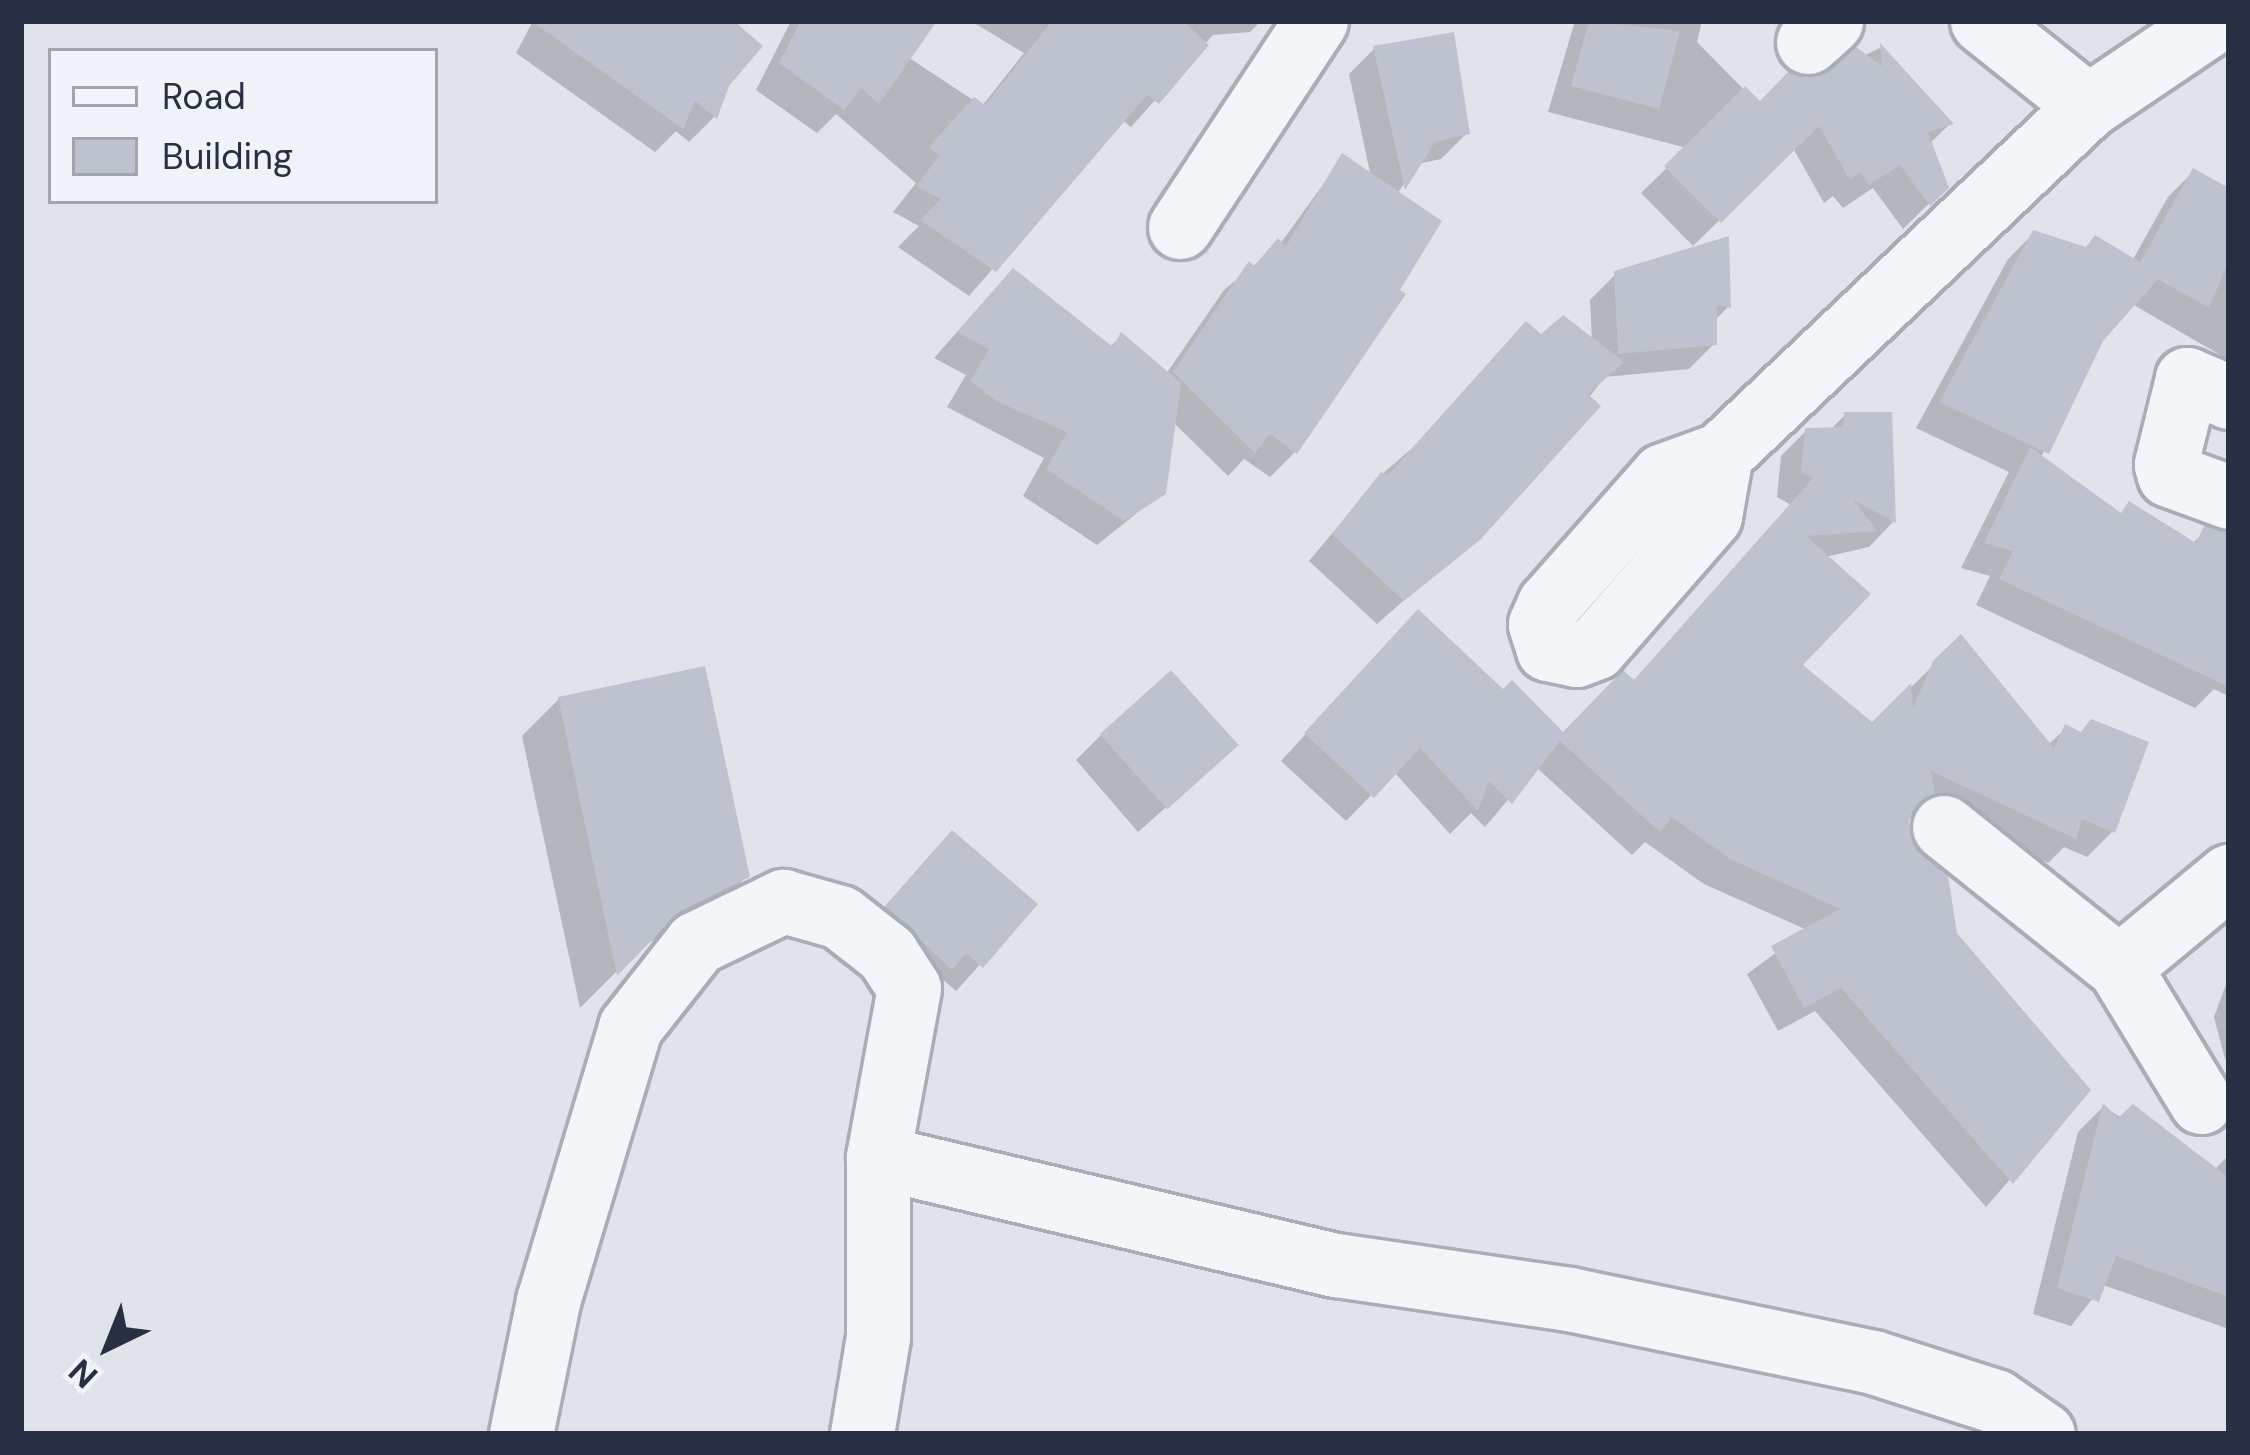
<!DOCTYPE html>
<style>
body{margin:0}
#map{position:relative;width:2250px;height:1455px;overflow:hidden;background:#e0e4ea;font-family:"DM Sans",sans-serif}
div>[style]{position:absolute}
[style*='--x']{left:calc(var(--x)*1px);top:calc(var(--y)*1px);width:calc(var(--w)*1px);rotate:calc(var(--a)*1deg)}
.shadow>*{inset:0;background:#0003}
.building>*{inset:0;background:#bdc2ce;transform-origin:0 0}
.roads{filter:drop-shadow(3px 0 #a8aeb8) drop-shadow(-3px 0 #a8aeb8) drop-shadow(0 3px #a8aeb8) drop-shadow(0 -3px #a8aeb8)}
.street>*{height:63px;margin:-31.5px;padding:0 31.5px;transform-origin:31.5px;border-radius:31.5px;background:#f3f5f8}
span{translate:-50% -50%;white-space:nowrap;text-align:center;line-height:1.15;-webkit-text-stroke:12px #f0f3f8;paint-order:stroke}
.frame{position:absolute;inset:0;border:24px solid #273043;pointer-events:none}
.legend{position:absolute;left:48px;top:48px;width:390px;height:156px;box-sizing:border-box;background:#f0f3f8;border:3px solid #a0a5b0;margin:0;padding:15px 21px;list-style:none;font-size:36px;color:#273043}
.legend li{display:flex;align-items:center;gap:24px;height:60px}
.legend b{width:60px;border:3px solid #a0a5b0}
.north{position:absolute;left:48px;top:1287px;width:120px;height:120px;-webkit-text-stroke:9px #f0f3f8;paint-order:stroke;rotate:223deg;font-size:33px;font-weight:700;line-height:48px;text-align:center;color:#273043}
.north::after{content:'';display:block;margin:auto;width:42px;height:54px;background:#273043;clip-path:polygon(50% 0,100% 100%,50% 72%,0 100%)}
</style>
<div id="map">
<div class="shadow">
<div style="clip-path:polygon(533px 21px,731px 21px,714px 117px,689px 142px,676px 131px,655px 152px,516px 53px)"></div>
<div style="clip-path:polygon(791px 21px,933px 21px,908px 57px,982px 106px,1024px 53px,971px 21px,1261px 21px,1250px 32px,1213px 35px,1131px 127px,1122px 120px,969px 296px,898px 247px,919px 226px,893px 212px,916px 183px,836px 114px,817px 133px,756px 90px)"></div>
<div style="clip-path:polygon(1575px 21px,1702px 21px,1697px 42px,1759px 105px,1880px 48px,1950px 124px,1929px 144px,1946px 187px,1903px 229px,1873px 188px,1843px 208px,1833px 196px,1824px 203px,1793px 148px,1693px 246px,1641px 193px,1687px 148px,1548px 112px)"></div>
<div style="clip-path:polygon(1374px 49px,1467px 133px,1441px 159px,1418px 164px,1397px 194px,1295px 452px,1270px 477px,1244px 459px,1228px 476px,1173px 422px,1163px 492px,1097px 545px,1023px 496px,1044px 458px,947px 407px,966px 375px,934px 358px,988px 297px,1109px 348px,1121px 336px,1166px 374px,1224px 290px,1280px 244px,1343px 157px,1371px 177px,1349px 74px)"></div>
<div style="clip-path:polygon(2193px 172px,2229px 188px,2229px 360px,2132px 304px,2101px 339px,2040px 459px,2119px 516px,2192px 544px,2203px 533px,2229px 551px,2228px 696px,2214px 689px,2195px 708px,1976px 605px,1990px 576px,1961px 568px,2009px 472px,1916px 428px,2008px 259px,2034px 233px,2132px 261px,2168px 197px)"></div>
<div style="clip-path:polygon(1616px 274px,1728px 307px,1714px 321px,1714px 344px,1689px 369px,1605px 377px,1484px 530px,1377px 624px,1309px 561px,1381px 475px,1540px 338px,1592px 341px,1590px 300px)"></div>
<div style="clip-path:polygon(1845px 415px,1889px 415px,1893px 522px,1869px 547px,1825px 557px,1798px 665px,1872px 726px,1961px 638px,2048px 745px,2066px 728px,2112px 832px,2087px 857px,2064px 847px,2048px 863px,1921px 803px,1906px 819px,1908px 843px,1954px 935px,2087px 1091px,1986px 1207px,1815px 1011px,1778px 1031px,1747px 974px,1807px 930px,1704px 884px,1645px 842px,1632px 855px,1536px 767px,1485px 827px,1471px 813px,1450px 834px,1394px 772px,1346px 821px,1281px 761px,1393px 639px,1503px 693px,1563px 736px,1632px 683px,1791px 505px,1777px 497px,1781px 456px,1806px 431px,1830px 430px)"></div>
<div style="clip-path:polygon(559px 699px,747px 876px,710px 913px,642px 946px,580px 1008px,522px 736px)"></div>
<div style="clip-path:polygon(1101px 735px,1208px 770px,1138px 832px,1076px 760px)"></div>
<div style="clip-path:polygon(927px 859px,1034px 905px,956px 991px,940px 977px,924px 993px,862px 933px)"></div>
<div style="clip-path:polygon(2229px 976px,2229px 1059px,2225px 1059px,2214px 1017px)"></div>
<div style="clip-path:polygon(2103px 1107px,2214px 1170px,2229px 1155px,2229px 1329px,2103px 1285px,2071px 1326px,2033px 1314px,2078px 1132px)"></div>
</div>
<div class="building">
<div style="clip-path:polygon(531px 21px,734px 21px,763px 46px,729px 86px,717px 119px,695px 101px,683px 129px)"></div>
<div style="clip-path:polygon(801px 21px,937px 21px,879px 104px,861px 88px,844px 110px,779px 63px)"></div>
<div style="clip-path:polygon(1052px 21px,1183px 21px,1209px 45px,1159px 104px,1147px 95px,996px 272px,920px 220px,941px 199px,916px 186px,939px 156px,929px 147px,974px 97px,985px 105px)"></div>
<div style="clip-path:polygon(1589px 21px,1680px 31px,1659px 109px,1571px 86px)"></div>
<div style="clip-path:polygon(1454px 32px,1470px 134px,1435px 142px,1405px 190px,1373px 46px)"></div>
<div style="clip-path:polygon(1880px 43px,1954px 124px,1928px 132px,1949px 188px,1930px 206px,1900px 165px,1869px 185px,1860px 173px,1850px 180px,1819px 126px,1721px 223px,1664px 166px,1745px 86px,1760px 101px,1789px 71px,1817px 77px,1856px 47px,1882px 66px)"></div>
<div style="clip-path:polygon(1342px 153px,1442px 221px,1400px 290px,1406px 294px,1297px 454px,1270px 434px,1255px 453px,1173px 372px,1249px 261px,1254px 266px,1278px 238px,1286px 246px)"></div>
<div style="clip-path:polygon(2193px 168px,2229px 188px,2229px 261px,2209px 308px,2158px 279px,2103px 341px,2049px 454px,1939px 402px,2033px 230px,2086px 247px,2095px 235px,2140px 262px)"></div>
<div style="clip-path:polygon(1729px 236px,1731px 308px,1717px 305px,1717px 345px,1618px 354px,1614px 271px)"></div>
<div style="clip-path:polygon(1013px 268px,1113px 347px,1121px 332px,1181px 383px,1166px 494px,1124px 521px,1046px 469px,1067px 432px,998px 402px,970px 381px,989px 349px,957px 332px)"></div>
<div style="clip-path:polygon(1563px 315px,1624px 362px,1588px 394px,1601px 406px,1480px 540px,1404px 601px,1332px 534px,1381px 472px,1388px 475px,1526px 321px,1541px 334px)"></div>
<div style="clip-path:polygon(1844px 412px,1892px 412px,1896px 523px,1853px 500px,1878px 531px,1806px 536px,1871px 594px,1803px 665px,1872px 722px,1911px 683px,1913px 708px,1933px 661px,1961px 634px,2054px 748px,2065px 724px,2081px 732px,2091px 719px,2149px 742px,2115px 833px,2082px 819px,2076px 839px,1931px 771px,1935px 793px,1909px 820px,1911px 841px,1948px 876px,1957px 933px,2091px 1090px,2013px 1184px,1841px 988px,1804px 1008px,1771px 946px,1840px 909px,1730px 859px,1672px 817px,1660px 832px,1560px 741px,1512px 804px,1489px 781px,1478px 811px,1420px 748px,1374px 798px,1304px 733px,1418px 609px,1503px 689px,1512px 680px,1563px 732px,1623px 670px,1634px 680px,1813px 478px,1801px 472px,1805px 428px,1843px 427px)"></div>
<div style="clip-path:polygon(2030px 447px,2121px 513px,2129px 501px,2196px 543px,2204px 526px,2229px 532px,2229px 687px,1999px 579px,2013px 551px,1984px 543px)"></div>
<div style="clip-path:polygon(705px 666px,750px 877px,680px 911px,617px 976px,558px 697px)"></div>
<div style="left:1171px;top:670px;width:101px;height:96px;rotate:48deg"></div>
<div style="clip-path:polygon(952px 830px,1038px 904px,983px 968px,966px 953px,952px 970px,885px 906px)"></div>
<div style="clip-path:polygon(2103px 1103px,2118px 1118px,2133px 1104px,2229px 1178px,2229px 1297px,2116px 1256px,2099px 1302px,2057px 1288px)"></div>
</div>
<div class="roads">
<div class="street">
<div style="--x:1982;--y:21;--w:136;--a:38.7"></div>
<div style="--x:1808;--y:42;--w:31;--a:-42"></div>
<div style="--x:1180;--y:227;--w:247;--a:-56.6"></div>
<div style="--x:2229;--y:397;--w:46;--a:-156.8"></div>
<div style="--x:2187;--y:379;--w:88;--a:103.9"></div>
<div style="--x:2166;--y:464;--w:11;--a:75"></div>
<div style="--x:2169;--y:475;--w:64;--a:20.1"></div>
<div style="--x:1721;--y:454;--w:63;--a:100.1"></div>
<div style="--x:1710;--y:516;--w:175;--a:131.1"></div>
<div style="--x:1595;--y:648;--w:20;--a:160"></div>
<div style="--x:1576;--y:655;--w:29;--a:-168"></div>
<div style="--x:1548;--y:649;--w:26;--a:-108"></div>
<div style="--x:1540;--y:624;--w:22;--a:-66"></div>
<div style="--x:1549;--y:604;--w:172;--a:-48.5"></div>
<div style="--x:1663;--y:475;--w:62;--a:-19.9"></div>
<div style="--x:1721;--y:454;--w:506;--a:-43.48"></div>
<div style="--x:2088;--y:106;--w:152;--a:-34"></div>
<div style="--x:1944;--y:827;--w:224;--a:38.7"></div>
<div style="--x:2119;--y:967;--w:158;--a:58.7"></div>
<div style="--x:2119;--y:967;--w:143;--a:-39.6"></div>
<div style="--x:878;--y:1157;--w:471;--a:13.3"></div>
<div style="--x:1336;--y:1265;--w:235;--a:8.3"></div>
<div style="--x:1569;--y:1299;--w:310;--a:11.7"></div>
<div style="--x:1873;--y:1362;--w:128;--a:17.7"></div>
<div style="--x:1995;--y:1401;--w:58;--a:34.5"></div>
<div style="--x:521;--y:1434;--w:136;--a:-78.5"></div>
<div style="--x:548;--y:1301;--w:286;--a:-73.3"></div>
<div style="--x:630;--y:1027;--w:107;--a:-51.8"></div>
<div style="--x:696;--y:943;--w:97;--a:-25.8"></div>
<div style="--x:783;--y:901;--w:59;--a:15.7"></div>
<div style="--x:840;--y:917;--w:60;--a:38.2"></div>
<div style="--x:887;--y:954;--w:40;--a:57.1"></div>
<div style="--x:909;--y:988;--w:172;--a:100.4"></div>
<div style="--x:878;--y:1157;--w:180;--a:90"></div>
<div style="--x:878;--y:1337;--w:98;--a:99.4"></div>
</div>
</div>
<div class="frame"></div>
<ul class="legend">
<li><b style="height:15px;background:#f3f5f8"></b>Road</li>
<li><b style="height:33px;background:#bdc2ce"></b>Building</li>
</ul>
<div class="north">N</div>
</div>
